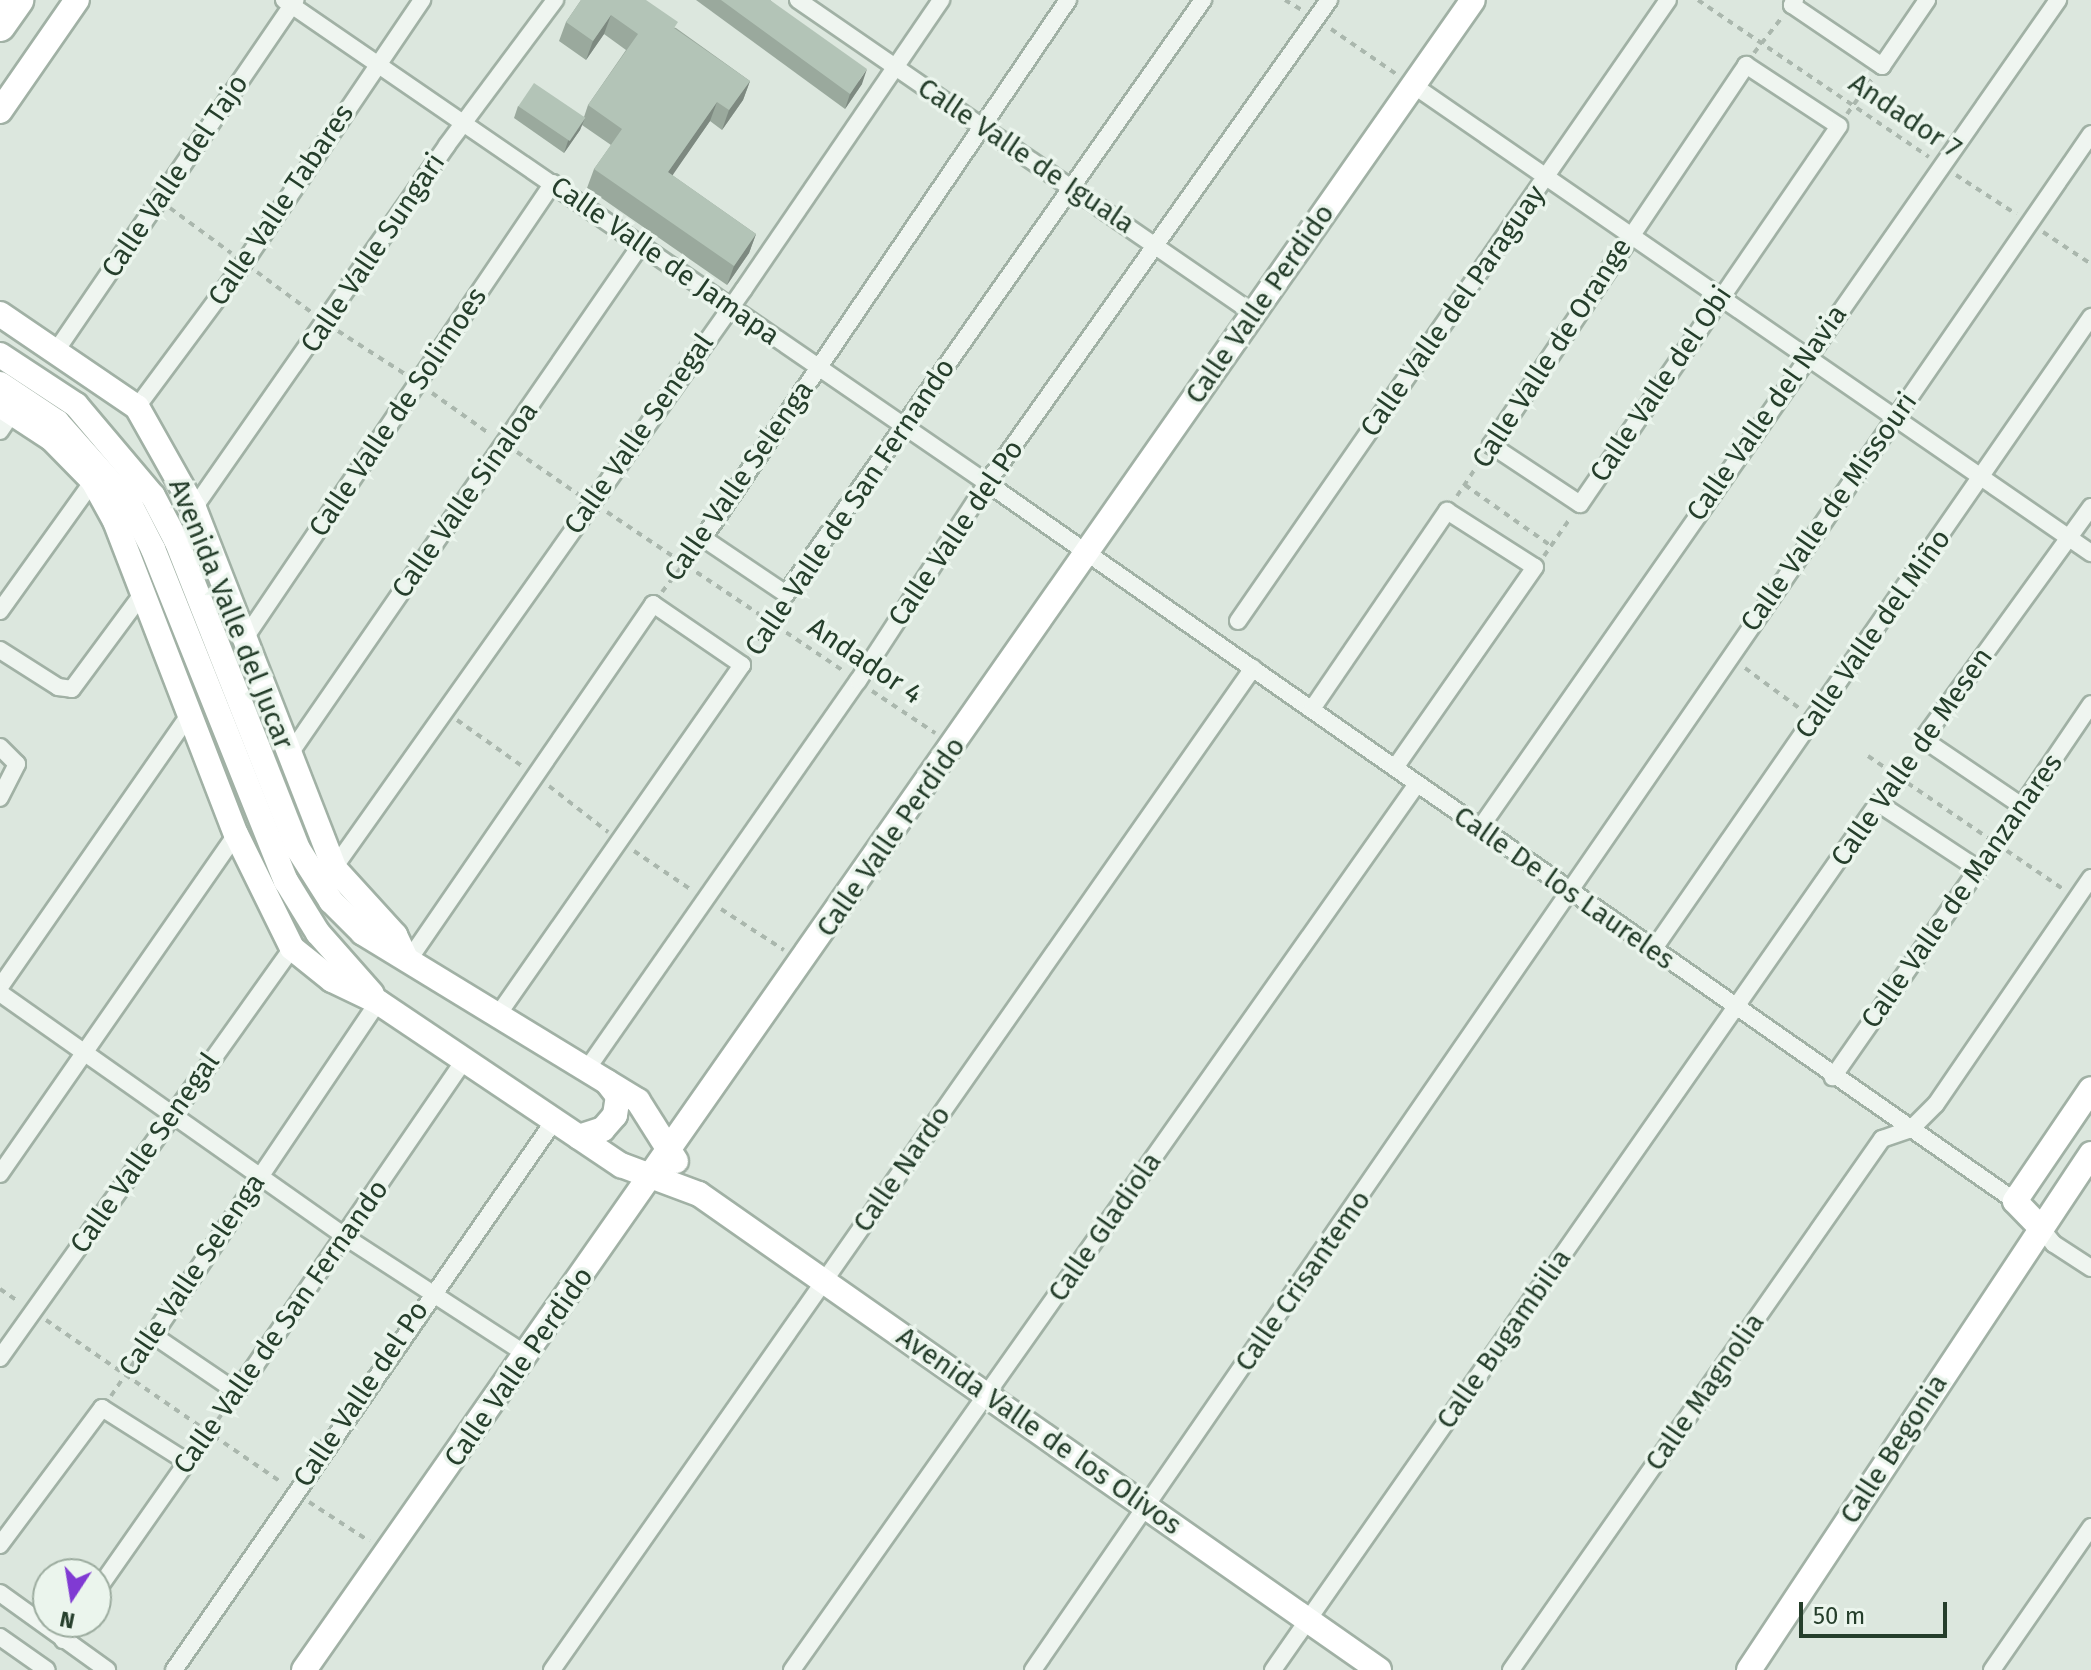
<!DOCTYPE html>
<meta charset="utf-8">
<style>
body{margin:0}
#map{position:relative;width:2091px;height:1670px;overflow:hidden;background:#dce7de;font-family:"Fira Sans",sans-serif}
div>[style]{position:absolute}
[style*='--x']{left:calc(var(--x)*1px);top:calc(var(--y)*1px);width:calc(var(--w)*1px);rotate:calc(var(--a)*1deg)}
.path>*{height:4px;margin-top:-2px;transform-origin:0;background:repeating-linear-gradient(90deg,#aab7ad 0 6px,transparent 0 12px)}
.roads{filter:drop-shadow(2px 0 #a1b1a5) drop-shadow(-2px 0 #a1b1a5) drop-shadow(0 2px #a1b1a5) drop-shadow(0 -2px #a1b1a5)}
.street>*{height:16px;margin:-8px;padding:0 8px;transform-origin:8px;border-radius:8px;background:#eff5f0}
.secondary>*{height:24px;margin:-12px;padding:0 12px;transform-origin:12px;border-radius:12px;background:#fff}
.highway>*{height:30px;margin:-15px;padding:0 15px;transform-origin:15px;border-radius:15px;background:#fff}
.wall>*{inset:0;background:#9aa99d}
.shaded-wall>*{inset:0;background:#7d8980}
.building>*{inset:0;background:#b3c4b7;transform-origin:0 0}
span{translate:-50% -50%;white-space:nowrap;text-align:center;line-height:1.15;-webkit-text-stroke:7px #ebf5ed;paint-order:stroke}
.street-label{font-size:28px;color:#253e2b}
.north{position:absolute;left:32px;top:1558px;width:80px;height:80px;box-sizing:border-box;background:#ebf5ed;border:2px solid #9cac9f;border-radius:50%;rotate:192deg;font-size:22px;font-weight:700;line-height:32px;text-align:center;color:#253e2b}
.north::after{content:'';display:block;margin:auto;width:28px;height:36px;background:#803ad3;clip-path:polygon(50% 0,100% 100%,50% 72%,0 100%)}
.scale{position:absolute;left:1799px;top:1602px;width:148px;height:36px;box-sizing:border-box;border:4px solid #253e2b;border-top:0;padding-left:10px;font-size:24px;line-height:28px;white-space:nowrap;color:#253e2b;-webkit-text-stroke:6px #ebf5ed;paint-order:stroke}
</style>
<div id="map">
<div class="path">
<div style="--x:1285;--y:0;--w:21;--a:31"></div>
<div style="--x:1698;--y:0;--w:279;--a:34.2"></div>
<div style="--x:1331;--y:29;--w:79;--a:34.7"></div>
<div style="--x:1754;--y:53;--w:47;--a:-51.9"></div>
<div style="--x:1847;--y:114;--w:43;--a:-54.5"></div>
<div style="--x:1956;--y:175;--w:72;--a:33"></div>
<div style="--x:170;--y:208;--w:76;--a:36.4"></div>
<div style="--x:2043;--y:232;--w:58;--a:33.7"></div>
<div style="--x:257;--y:272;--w:67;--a:36.5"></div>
<div style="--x:338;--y:331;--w:80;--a:32.7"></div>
<div style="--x:432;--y:393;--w:71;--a:35.3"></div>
<div style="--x:517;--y:452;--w:75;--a:34.7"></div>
<div style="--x:1465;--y:485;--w:105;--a:35.3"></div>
<div style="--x:1457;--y:496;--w:47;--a:-56.3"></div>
<div style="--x:607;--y:512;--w:287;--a:33.9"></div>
<div style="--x:1544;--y:556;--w:47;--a:-55.3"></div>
<div style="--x:662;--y:592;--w:51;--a:-52.2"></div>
<div style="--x:751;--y:650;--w:52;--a:-58.5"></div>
<div style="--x:1745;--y:668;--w:67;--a:36.5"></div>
<div style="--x:872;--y:691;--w:76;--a:33.7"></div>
<div style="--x:457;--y:720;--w:80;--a:35.3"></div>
<div style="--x:1868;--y:756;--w:236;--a:34.3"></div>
<div style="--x:549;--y:786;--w:75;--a:37.9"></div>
<div style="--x:1886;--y:791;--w:47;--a:-54.6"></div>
<div style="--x:634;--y:851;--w:71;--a:34.1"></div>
<div style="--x:1987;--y:857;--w:47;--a:-55.3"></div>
<div style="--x:721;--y:909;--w:75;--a:33.1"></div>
<div style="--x:0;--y:1289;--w:23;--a:34"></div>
<div style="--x:46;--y:1320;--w:287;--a:34.6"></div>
<div style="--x:111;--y:1396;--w:59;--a:-56"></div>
<div style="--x:197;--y:1449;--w:55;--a:-54.6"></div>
<div style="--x:309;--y:1502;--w:72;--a:33"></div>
</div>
<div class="roads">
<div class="street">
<div style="--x:284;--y:0;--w:853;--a:34.49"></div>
<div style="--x:987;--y:483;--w:1254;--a:34.93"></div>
<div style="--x:798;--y:0;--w:554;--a:34.55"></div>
<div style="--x:1068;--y:0;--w:650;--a:124.15"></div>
<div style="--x:703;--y:538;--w:100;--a:34"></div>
<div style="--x:786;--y:594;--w:726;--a:-54.93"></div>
<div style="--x:1795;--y:0;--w:6;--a:121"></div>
<div style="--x:1792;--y:5;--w:109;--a:34.1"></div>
<div style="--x:1882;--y:66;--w:80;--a:-55.7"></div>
<div style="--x:1746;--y:65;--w:111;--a:33.3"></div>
<div style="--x:1839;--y:126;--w:458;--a:124.4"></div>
<div style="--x:1580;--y:504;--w:107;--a:-146.5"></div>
<div style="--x:1491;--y:445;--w:458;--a:-56.1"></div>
<div style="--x:1413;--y:85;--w:824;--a:34.62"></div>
<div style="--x:56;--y:351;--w:425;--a:-55.7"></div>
<div style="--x:137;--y:407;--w:179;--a:-53.4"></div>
<div style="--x:244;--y:263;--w:318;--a:-55.9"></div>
<div style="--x:0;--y:431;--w:22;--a:-56"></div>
<div style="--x:2091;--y:507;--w:286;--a:125.9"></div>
<div style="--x:1923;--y:739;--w:120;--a:34.1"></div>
<div style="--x:2022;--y:806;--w:123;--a:-55.9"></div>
<div style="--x:194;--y:508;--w:442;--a:-55.1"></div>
<div style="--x:447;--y:145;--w:181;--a:-53.3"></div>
<div style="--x:0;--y:611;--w:160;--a:-54.4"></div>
<div style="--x:1238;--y:621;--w:755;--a:-55.3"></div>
<div style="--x:243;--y:641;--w:553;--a:-55.91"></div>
<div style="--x:0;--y:650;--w:69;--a:32.5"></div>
<div style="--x:58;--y:687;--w:14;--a:8"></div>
<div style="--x:72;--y:689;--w:119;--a:-53.5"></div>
<div style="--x:1312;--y:709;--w:240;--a:-55.7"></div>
<div style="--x:1447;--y:511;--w:104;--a:32.5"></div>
<div style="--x:1535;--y:567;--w:245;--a:124.9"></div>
<div style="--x:0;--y:747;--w:24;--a:45"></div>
<div style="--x:17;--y:764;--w:38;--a:117"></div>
<div style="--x:289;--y:755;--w:618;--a:-55.41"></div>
<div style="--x:1480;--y:828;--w:1010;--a:-55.08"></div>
<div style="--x:334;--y:868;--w:709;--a:-54.7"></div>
<div style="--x:744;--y:289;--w:350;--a:-55.7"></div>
<div style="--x:1653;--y:950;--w:770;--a:-55.32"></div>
<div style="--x:408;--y:961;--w:433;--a:-55.5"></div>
<div style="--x:653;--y:604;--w:108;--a:34.4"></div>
<div style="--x:742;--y:665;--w:427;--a:124.9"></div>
<div style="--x:0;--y:987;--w:333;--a:-55.2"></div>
<div style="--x:0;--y:993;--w:421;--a:35.2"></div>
<div style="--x:344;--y:1236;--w:218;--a:33"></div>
<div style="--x:378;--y:1002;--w:402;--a:124"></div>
<div style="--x:153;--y:1335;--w:102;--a:34.2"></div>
<div style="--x:237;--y:1392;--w:402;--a:-55.6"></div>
<div style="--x:587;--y:1069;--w:473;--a:-55.1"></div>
<div style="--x:858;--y:681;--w:236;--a:-56.9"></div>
<div style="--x:987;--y:483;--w:592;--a:-54.7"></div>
<div style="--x:0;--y:1174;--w:414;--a:-55.2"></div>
<div style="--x:2040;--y:1227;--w:22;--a:51"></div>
<div style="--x:2054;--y:1244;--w:44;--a:33"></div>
<div style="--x:0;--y:1358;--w:503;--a:-54.54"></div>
<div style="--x:0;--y:1545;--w:171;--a:-53.3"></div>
<div style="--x:102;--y:1408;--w:101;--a:32.4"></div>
<div style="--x:187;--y:1462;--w:159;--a:125"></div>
<div style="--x:0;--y:1593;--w:132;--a:35.7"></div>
<div style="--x:0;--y:1637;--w:57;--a:35.1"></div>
<div style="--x:63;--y:1640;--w:22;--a:-56"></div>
<div style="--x:174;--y:1670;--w:668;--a:-55.31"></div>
<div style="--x:552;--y:1670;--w:1223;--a:-55.02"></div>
<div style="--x:792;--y:1670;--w:1084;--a:-54.8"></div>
<div style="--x:1033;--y:1670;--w:1865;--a:-55.44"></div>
<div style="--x:1273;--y:1670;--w:1057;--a:-55.09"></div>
<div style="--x:1878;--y:803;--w:120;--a:33.4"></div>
<div style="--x:1978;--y:869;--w:254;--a:124.9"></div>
<div style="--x:1511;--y:1670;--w:648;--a:-55.06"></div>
<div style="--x:1882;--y:1139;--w:31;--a:-19"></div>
<div style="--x:1911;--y:1129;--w:35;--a:-45"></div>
<div style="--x:1936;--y:1104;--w:274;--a:-55.6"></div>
<div style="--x:1992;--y:1670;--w:174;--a:-55.3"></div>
</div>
<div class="secondary">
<div style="--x:0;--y:111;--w:135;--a:-55.3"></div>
<div style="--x:0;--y:314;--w:166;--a:34.2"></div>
<div style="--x:137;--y:407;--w:116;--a:60.6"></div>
<div style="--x:194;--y:508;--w:386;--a:68.7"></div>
<div style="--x:334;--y:868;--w:91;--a:47.7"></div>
<div style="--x:395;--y:935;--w:23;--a:65"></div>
<div style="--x:0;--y:355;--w:91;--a:33.3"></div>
<div style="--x:76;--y:405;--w:119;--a:49.8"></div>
<div style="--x:153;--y:496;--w:52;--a:62.4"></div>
<div style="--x:177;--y:542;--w:330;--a:68.5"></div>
<div style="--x:298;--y:849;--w:62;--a:57.6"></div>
<div style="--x:331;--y:901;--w:45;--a:45"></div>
<div style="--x:363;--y:933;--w:322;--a:31.4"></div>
<div style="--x:638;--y:1101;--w:71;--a:57.7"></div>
<div style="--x:0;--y:384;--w:69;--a:33.7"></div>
<div style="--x:57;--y:422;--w:110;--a:48.3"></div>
<div style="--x:130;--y:504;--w:51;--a:62.9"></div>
<div style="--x:153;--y:549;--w:358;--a:68.2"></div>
<div style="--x:286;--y:881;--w:61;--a:58.4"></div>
<div style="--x:318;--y:933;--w:81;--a:48.5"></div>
<div style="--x:0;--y:405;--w:62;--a:33.2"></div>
<div style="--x:52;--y:439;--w:59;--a:45.7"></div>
<div style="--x:93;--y:481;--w:46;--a:61.2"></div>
<div style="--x:115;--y:521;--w:336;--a:68.9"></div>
<div style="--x:236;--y:834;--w:127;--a:63.8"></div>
<div style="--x:292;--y:948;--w:51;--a:38.7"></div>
<div style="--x:332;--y:980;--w:51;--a:25.6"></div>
<div style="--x:378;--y:1002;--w:293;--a:33.9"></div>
<div style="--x:621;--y:1165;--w:83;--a:20.4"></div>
<div style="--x:699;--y:1194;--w:830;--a:34.99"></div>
<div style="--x:579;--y:1137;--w:25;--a:-18"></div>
<div style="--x:603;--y:1129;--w:18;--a:-49"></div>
<div style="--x:615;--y:1115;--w:19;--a:-81"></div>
<div style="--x:618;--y:1096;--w:18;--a:-128"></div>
<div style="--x:2040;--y:1227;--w:36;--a:-134"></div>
<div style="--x:2015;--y:1201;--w:135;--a:-55.8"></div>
<div style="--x:304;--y:1670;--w:2038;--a:-55.01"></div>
<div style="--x:1749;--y:1670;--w:619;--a:-56.46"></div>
</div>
<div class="highway">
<div style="--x:0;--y:26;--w:32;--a:-55"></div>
</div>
</div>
<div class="wall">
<div style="clip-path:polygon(581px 0,676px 28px,750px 81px,743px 100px,722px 130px,710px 121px,672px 175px,756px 234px,749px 253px,727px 285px,587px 188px,594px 169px,611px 145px,582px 125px,580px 130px,564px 153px,514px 118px,518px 106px,584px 117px,588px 105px,626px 50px,604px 34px,586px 60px,559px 41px,566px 22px)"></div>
<div style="clip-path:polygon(696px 0,770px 0,862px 84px,845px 109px)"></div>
</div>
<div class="shaded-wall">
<div style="clip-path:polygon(611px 15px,604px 34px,586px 60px,593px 41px)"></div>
<div style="clip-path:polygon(867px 69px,862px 84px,845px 109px,850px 94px)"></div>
<div style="clip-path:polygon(750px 81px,743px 100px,722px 130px,729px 110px)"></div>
<div style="clip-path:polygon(717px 102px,710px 121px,661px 192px,668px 172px)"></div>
<div style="clip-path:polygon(585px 118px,580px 130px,564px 153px,568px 141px)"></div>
<div style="clip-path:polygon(756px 234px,749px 253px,727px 285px,734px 266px)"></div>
</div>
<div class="building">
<div style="clip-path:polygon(581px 0,646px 0,678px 22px,674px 28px,750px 81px,729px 110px,717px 102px,668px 172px,756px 234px,734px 266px,594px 169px,622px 129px,588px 105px,638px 34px,611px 15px,593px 41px,566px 22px)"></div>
<div style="clip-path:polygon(721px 0,770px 0,867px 69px,850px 94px)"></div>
<div style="left:534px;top:83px;width:62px;height:28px;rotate:34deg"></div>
</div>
<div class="street-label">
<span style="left:1905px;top:116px;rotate:34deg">Andador 7</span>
<span style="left:1026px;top:156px;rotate:34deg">Calle Valle de Iguala</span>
<span style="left:175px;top:176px;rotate:-56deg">Calle Valle del Tajo</span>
<span style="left:281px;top:205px;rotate:-56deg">Calle Valle Tabares</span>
<span style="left:373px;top:253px;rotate:-56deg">Calle Valle Sungari</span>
<span style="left:665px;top:261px;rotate:35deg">Calle Valle de Jamapa</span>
<span style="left:1260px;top:304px;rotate:-55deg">Calle Valle Perdido</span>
<span style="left:1453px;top:311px;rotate:-55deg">Calle Valle del Paraguay</span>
<span style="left:1552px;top:353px;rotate:-57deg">Calle Valle de Orange</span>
<span style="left:1661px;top:384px;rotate:-56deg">Calle Valle del Obi</span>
<span style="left:398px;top:412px;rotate:-56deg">Calle Valle de Solimoes</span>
<span style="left:1767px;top:413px;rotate:-55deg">Calle Valle del Navia</span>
<span style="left:639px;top:434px;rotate:-55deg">Calle Valle Senegal</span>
<span style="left:739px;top:481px;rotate:-55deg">Calle Valle Selenga</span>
<span style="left:465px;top:500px;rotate:-55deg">Calle Valle Sinaloa</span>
<span style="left:850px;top:507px;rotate:-56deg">Calle Valle de San Fernando</span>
<span style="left:1829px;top:512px;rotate:-55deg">Calle Valle de Missouri</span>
<span style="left:956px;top:533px;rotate:-56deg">Calle Valle del Po</span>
<span style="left:231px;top:614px;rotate:68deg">Avenida Valle del Jucar</span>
<span style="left:1873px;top:634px;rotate:-55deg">Calle Valle del Miño</span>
<span style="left:865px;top:661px;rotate:34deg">Andador 4</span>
<span style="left:1912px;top:757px;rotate:-55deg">Calle Valle de Mesen</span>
<span style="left:891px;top:837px;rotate:-55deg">Calle Valle Perdido</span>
<span style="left:1564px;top:888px;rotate:35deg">Calle De los Laureles</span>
<span style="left:1962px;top:891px;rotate:-55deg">Calle Valle de Manzanares</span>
<span style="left:145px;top:1153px;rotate:-55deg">Calle Valle Senegal</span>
<span style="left:902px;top:1169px;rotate:-55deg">Calle Nardo</span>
<span style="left:1105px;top:1227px;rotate:-55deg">Calle Gladiola</span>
<span style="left:192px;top:1275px;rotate:-56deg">Calle Valle Selenga</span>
<span style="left:1303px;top:1281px;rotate:-55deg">Calle Crisantemo</span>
<span style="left:281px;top:1327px;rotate:-55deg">Calle Valle de San Fernando</span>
<span style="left:1504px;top:1339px;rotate:-55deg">Calle Bugambilia</span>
<span style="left:519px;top:1367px;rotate:-55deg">Calle Valle Perdido</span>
<span style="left:1705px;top:1392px;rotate:-55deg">Calle Magnolia</span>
<span style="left:361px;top:1394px;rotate:-56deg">Calle Valle del Po</span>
<span style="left:1039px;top:1431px;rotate:35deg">Avenida Valle de los Olivos</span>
<span style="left:1894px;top:1449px;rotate:-57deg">Calle Begonia</span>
</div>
<div class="north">N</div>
<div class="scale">50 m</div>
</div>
